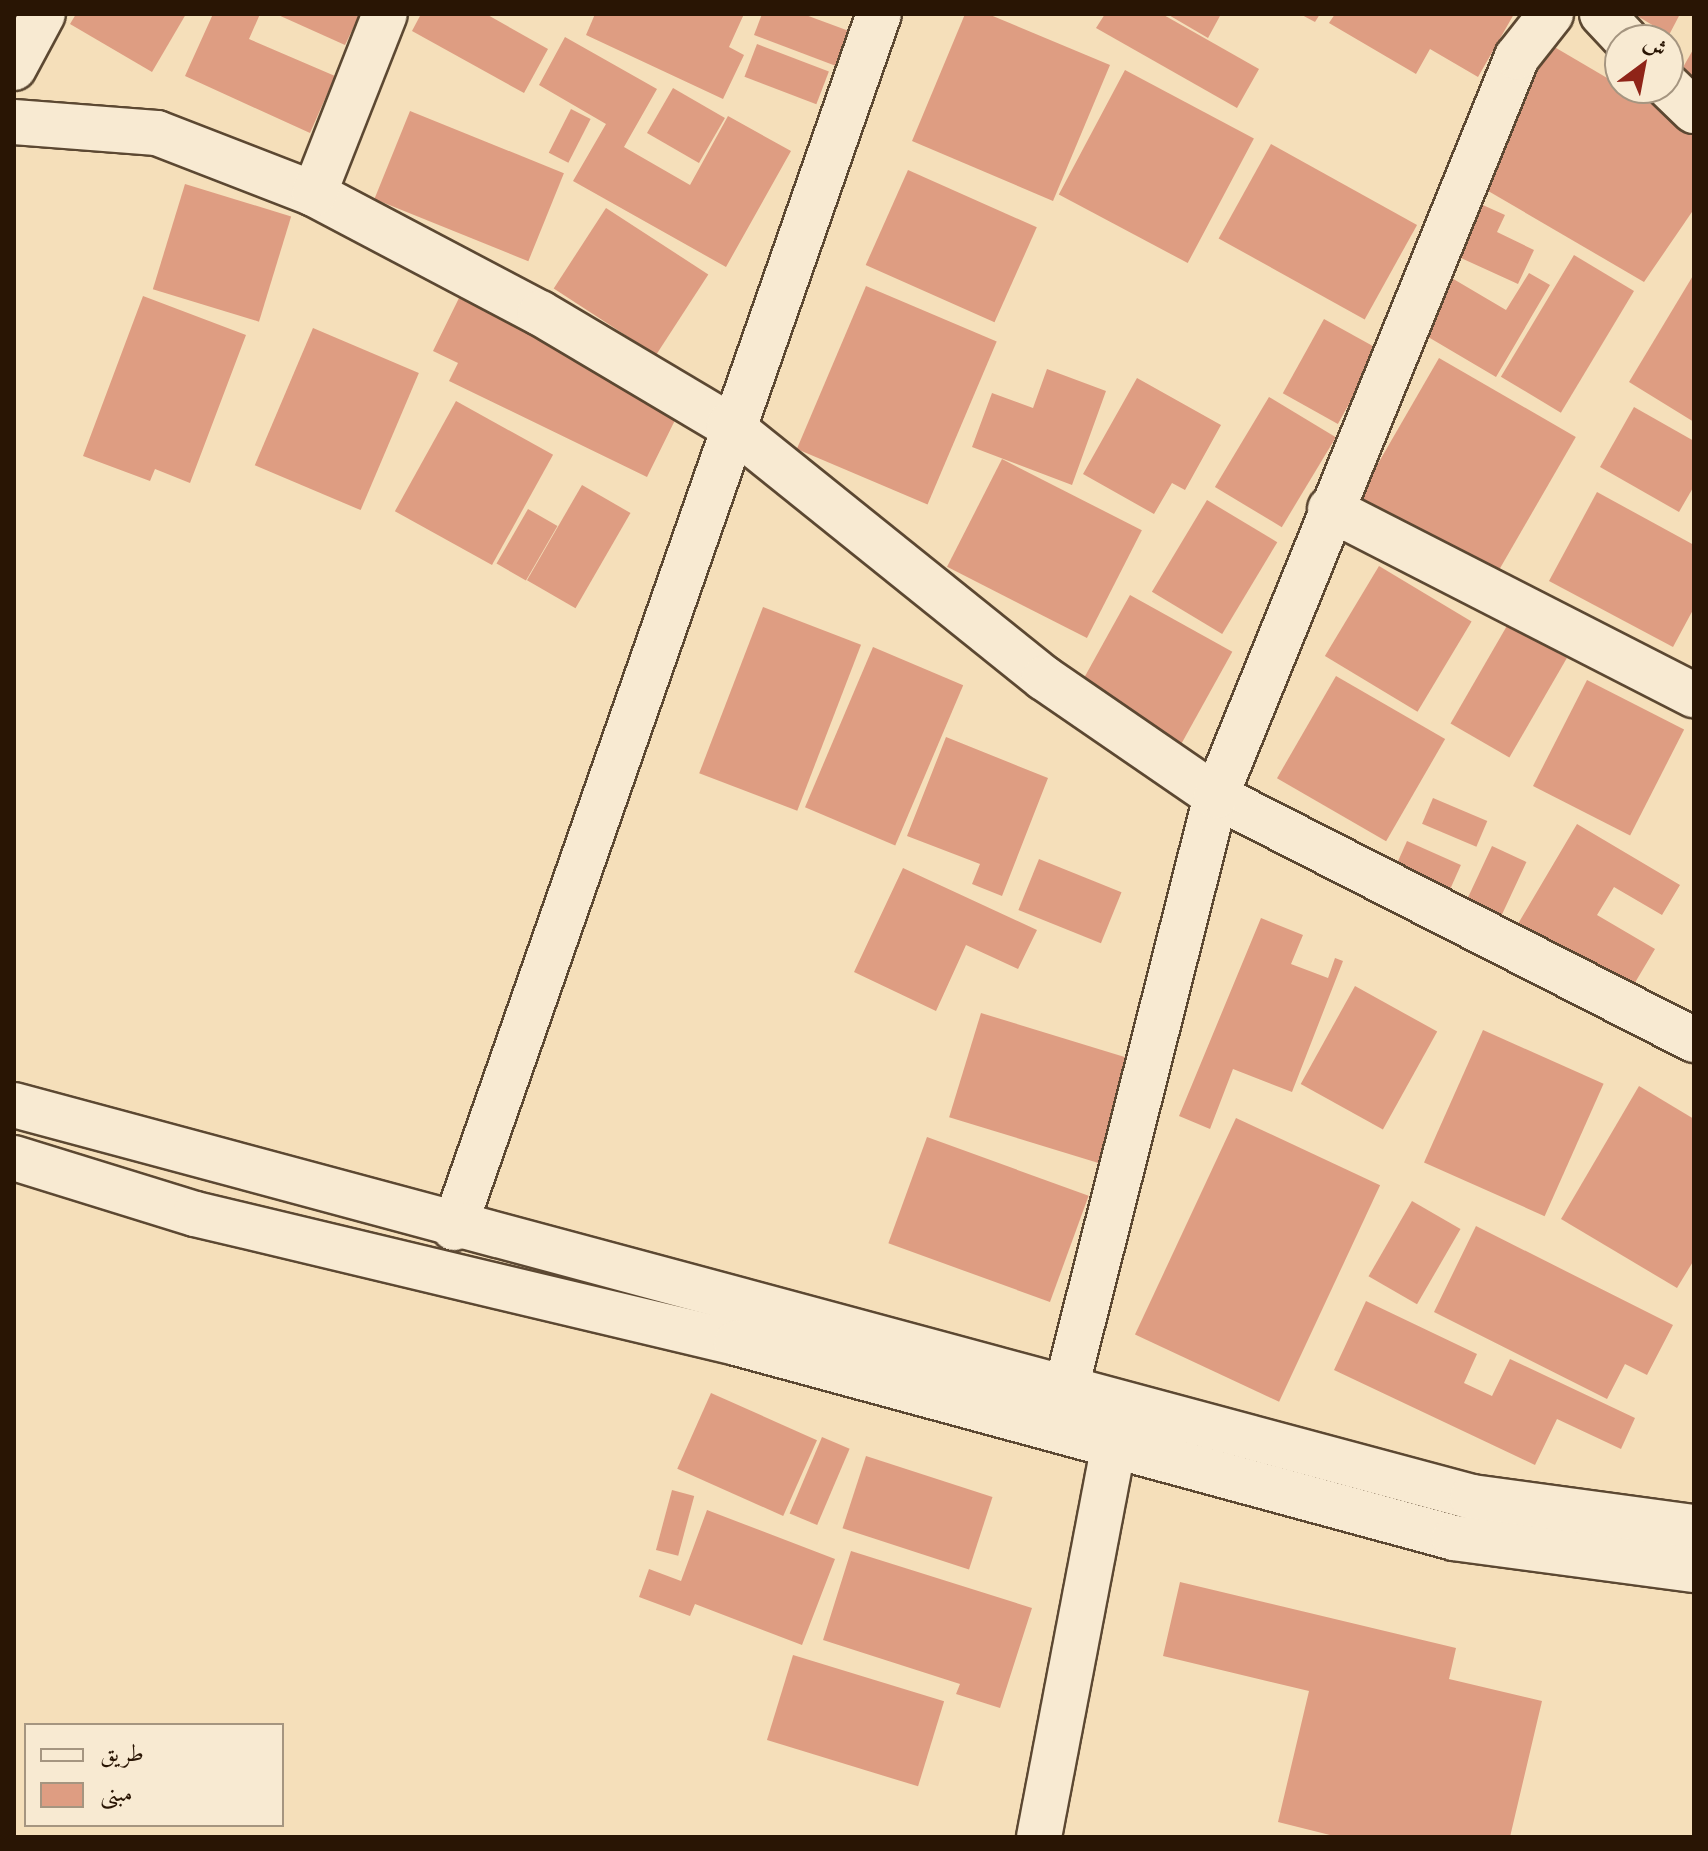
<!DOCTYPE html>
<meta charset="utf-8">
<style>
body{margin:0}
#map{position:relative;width:1708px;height:1851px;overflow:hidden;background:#f5dfba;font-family:"Gentium Book Plus",Amiri,serif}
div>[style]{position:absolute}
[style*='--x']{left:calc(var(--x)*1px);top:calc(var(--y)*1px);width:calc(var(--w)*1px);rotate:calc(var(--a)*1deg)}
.building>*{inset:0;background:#de9d82;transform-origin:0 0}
.roads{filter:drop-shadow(2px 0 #5c4832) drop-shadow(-2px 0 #5c4832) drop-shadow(0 2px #5c4832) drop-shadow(0 -2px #5c4832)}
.minor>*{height:44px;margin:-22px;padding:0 22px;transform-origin:22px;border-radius:22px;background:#f8ead2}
.tertiary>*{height:44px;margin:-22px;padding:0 22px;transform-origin:22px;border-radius:22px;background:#f8ead2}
span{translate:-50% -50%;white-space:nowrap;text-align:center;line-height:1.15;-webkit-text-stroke:6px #f8ead2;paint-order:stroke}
.frame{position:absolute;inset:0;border:16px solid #291504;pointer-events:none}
.legend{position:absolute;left:24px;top:1723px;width:260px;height:104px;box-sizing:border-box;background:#f8ead2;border:2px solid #a59580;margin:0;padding:10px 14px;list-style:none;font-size:24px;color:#291504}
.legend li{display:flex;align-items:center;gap:16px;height:40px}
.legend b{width:40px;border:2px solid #a59580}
.north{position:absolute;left:1604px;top:24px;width:80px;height:80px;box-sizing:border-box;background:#f8ead2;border:2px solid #a59580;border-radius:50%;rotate:32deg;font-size:22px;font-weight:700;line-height:32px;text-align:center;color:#291504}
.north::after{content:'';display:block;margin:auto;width:28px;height:36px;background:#8f2418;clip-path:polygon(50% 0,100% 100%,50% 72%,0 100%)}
</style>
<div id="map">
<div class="building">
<div style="clip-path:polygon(76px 14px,186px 14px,152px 72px,70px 24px)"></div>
<div style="clip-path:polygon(213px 14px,260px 14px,249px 39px,335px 76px,310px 133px,185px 76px)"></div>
<div style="clip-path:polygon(276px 14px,360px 14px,345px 45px)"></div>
<div style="clip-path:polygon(421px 14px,486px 14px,548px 49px,524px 93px,412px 31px)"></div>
<div style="clip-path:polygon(595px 14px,744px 14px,729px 47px,744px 55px,723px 99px,586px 35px)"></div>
<div style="clip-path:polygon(762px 14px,803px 14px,849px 31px,836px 66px,754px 35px)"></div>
<div style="clip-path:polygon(965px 14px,988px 14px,1110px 65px,1053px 201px,912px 141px)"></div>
<div style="clip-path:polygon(1105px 14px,1162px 14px,1259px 69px,1237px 108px,1096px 28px)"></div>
<div style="clip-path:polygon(1167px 14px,1221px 14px,1208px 38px)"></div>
<div style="clip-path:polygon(1300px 14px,1320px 14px,1315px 22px)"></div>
<div style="clip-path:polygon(1335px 14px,1514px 14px,1478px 77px,1430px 49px,1416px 74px,1329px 23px)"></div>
<div style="clip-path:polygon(1634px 14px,1680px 14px,1669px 35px)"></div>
<div style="clip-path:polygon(565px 37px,657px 89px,624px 147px,690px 185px,728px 116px,791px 151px,726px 267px,573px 181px,606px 124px,539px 85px)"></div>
<div style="left:757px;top:44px;width:77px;height:35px;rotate:21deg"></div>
<div style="clip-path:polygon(1551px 45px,1694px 129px,1694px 209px,1644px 282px,1471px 181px)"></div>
<div style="clip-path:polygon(1694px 48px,1694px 85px,1678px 76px)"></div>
<div style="left:1125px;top:70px;width:146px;height:141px;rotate:28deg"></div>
<div style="left:673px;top:88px;width:60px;height:52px;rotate:30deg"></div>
<div style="left:571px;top:109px;width:22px;height:49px;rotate:27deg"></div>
<div style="left:410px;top:111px;width:166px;height:95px;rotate:22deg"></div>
<div style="left:1271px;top:144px;width:167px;height:108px;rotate:29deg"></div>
<div style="left:908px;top:170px;width:141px;height:104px;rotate:24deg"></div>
<div style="left:185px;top:184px;width:111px;height:110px;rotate:17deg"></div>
<div style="clip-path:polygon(1474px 201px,1505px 215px,1497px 232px,1534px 250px,1518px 284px,1450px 253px)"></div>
<div style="left:606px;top:208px;width:122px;height:96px;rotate:33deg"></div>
<div style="left:1574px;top:255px;width:70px;height:142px;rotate:31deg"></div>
<div style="clip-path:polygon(1529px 273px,1550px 285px,1496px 377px,1418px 331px,1450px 277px,1506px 310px)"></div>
<div style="clip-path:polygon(1694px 274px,1694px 422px,1629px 382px)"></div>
<div style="left:866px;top:286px;width:142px;height:177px;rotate:23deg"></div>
<div style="clip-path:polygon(143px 296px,246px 335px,190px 483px,155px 469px,150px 481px,83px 456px)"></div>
<div style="clip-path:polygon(459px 298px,681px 408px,647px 477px,449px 381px,458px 363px,433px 351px)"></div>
<div style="left:1324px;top:319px;width:63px;height:85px;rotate:29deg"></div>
<div style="left:313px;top:328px;width:115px;height:149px;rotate:23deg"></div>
<div style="left:1439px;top:358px;width:158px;height:160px;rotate:30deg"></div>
<div style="clip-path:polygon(1047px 369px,1106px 391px,1072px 485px,972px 447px,992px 393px,1033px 408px)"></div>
<div style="clip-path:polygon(1137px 378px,1221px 425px,1185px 490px,1172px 483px,1154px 514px,1083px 474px)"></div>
<div style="left:1269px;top:397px;width:78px;height:105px;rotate:31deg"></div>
<div style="left:456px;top:401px;width:111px;height:126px;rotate:29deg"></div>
<div style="clip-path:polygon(1634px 407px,1694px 441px,1694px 486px,1679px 512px,1600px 467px)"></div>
<div style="left:1002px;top:459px;width:157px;height:121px;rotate:27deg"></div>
<div style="left:582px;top:485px;width:56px;height:110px;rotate:30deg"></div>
<div style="clip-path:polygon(1597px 492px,1694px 545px,1694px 608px,1673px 647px,1549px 581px)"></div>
<div style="left:1207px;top:500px;width:82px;height:107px;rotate:31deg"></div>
<div style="left:528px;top:509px;width:34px;height:63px;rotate:30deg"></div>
<div style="left:1379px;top:566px;width:108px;height:105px;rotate:31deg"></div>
<div style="left:1130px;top:595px;width:117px;height:106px;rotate:29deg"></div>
<div style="left:763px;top:607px;width:105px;height:178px;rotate:21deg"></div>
<div style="left:1508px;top:624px;width:68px;height:115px;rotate:30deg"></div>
<div style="left:873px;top:647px;width:98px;height:174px;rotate:23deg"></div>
<div style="left:1336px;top:676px;width:126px;height:118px;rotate:30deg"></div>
<div style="left:1587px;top:680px;width:109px;height:119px;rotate:27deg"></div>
<div style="clip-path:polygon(946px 737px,1048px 778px,1002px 896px,972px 884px,980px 864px,907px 836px)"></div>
<div style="left:1433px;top:798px;width:59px;height:28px;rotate:23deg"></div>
<div style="clip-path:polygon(1577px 824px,1680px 885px,1662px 915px,1614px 887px,1597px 915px,1655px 949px,1627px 996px,1515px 929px)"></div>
<div style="left:1407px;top:841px;width:59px;height:29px;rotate:24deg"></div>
<div style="left:1492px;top:846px;width:38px;height:64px;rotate:25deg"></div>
<div style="left:1039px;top:859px;width:89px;height:55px;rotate:22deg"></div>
<div style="clip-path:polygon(903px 868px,1037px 930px,1018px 969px,966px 945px,936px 1011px,854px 972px)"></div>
<div style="clip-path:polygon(1261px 918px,1303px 935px,1291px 964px,1328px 978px,1335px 958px,1343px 961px,1292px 1092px,1233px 1069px,1210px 1129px,1179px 1116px)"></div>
<div style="left:1355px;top:986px;width:94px;height:112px;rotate:29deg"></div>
<div style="left:981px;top:1013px;width:157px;height:109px;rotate:17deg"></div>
<div style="left:1483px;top:1030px;width:132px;height:145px;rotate:24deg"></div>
<div style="clip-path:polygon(1639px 1086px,1694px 1119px,1694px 1260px,1677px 1288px,1561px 1219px)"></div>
<div style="left:1236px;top:1118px;width:159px;height:239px;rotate:25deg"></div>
<div style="left:927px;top:1137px;width:172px;height:113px;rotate:20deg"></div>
<div style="left:1412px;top:1201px;width:56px;height:87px;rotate:30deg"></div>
<div style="clip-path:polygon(1476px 1226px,1673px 1325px,1647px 1375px,1625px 1364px,1607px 1399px,1434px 1312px)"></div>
<div style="clip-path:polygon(1366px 1301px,1477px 1354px,1464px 1383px,1492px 1396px,1510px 1359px,1635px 1418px,1621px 1449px,1557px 1419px,1535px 1465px,1334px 1370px)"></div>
<div style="left:711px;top:1393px;width:116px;height:83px;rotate:24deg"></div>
<div style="left:822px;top:1437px;width:30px;height:83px;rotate:23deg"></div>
<div style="left:866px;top:1456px;width:133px;height:76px;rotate:18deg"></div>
<div style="left:672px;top:1490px;width:23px;height:62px;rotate:15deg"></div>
<div style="clip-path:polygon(707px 1510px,835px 1559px,802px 1645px,695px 1604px,690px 1616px,639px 1597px,649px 1569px,681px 1581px)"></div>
<div style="clip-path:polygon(851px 1551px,1032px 1608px,1000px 1708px,956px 1694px,960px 1684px,823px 1640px)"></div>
<div style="clip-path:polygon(1180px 1582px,1456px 1648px,1449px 1679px,1542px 1701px,1510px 1837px,1338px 1837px,1278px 1822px,1309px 1691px,1163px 1656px)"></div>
<div style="left:793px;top:1655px;width:158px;height:89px;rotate:17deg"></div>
</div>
<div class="roads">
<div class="minor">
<div style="--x:1602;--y:14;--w:35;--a:47"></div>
<div style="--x:14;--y:68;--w:61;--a:-61.8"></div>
<div style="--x:1668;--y:86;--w:36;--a:44"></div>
<div style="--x:14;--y:122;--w:143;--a:4.4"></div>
<div style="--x:157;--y:133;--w:168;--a:21.2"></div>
<div style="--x:314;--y:194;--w:255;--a:27.8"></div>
<div style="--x:540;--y:313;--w:220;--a:30.7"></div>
<div style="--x:729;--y:425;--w:404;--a:38.8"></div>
<div style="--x:1044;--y:678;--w:209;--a:34.5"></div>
<div style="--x:1216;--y:796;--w:537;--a:27.04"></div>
<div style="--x:314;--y:194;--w:193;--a:-68.5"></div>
<div style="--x:1330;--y:509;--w:409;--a:27.1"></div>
<div style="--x:454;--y:1228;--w:1286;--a:-70.71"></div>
<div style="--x:1066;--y:1388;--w:611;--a:-75.78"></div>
<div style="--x:1216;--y:796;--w:798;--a:-67.84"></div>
<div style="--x:1517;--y:57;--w:55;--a:-51.7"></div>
<div style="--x:1039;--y:1837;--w:399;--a:-79.2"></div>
</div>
<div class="tertiary">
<div style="--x:14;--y:1105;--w:1510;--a:15.05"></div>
<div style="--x:1472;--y:1497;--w:224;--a:7.7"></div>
<div style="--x:14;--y:1158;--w:189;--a:17.2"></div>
<div style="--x:195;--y:1214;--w:556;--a:13.41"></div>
<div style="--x:736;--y:1343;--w:744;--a:15.19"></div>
<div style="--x:1454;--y:1538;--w:242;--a:7.6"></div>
</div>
</div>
<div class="frame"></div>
<ul class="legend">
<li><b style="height:10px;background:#f8ead2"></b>طريق</li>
<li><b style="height:22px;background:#de9d82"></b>مبنى</li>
</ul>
<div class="north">ش</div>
</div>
